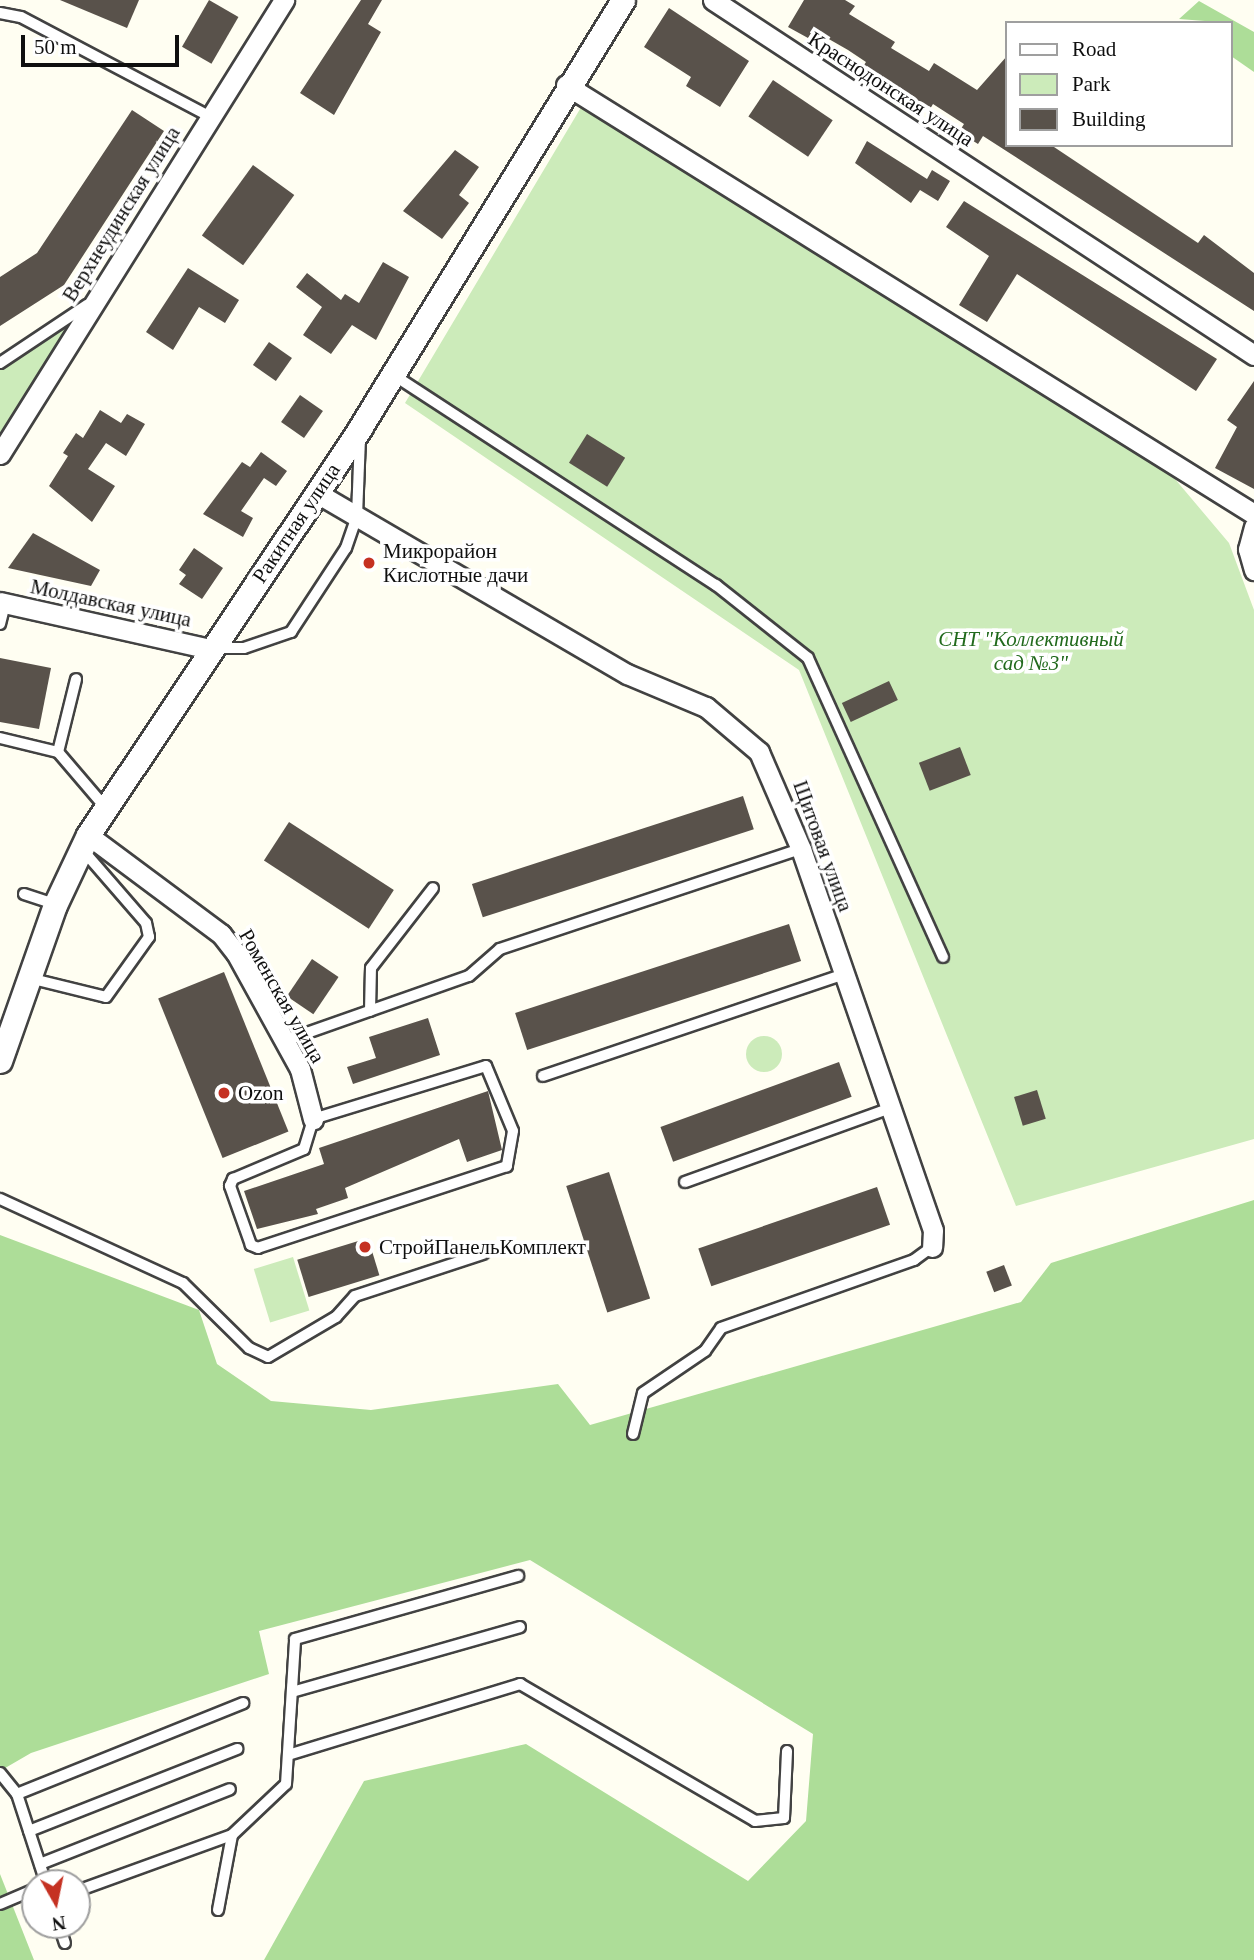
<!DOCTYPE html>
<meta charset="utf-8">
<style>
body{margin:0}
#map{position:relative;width:1254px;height:1960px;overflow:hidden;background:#fffef2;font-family:Georgia,serif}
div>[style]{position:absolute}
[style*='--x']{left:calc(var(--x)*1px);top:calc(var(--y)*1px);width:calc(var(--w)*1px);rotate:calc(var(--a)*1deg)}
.green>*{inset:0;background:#ccebba;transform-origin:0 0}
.round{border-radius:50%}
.forest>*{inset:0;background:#addd98}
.building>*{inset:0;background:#59524b;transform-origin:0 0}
.roads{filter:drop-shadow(2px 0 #424242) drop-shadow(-2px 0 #424242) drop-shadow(0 2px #424242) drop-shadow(0 -2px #424242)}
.service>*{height:10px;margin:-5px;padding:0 5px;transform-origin:5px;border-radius:5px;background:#fff}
.minor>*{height:19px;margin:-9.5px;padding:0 9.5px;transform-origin:9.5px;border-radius:9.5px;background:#fff}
.tertiary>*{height:23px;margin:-11.5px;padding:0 11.5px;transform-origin:11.5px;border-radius:11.5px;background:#fff}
.dots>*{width:19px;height:19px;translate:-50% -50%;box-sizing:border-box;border:4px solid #fff;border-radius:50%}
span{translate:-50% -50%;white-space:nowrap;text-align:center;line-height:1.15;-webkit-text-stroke:7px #fff;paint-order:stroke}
.street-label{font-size:21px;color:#0f0f0f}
.poi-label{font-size:21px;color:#0f0f0f}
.left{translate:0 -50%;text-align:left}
.park-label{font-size:21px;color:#226a1d;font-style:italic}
.legend{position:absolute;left:1005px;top:21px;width:228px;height:126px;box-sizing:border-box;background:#fff;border:2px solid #9f9f9f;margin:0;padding:9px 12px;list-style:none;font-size:21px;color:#0f0f0f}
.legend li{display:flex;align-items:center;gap:14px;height:35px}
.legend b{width:35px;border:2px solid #9f9f9f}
.north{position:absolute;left:21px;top:1869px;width:70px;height:70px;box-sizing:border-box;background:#fff;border:2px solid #9f9f9f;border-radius:50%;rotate:171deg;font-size:19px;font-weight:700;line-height:28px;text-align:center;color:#0f0f0f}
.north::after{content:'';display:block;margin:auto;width:24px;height:32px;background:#c53122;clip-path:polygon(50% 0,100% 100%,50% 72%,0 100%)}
.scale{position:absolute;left:21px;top:35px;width:158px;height:32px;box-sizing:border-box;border:4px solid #0f0f0f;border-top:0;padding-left:9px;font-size:21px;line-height:24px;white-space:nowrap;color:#0f0f0f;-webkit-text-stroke:5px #fff;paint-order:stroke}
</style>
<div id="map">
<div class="green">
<div style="clip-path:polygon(583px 104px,1164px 466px,1229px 543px,1254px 610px,1254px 1139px,1016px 1206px,799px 670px,405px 403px)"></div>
<div style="clip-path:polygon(72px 321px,0 436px,0 370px)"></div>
<div class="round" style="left:746px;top:1036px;width:36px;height:36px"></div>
<div style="left:293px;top:1257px;width:56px;height:41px;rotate:73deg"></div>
</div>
<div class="forest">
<div style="clip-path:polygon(1199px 1px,1254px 32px,1254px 72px,1231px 56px,1231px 23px,1179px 19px)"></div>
<div style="clip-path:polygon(1254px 1200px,1254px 1960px,264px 1960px,364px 1781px,526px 1744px,748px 1881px,806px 1821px,813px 1734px,530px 1560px,259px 1631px,269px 1674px,31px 1753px,0 1771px,0 1235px,199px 1310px,217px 1364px,271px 1401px,371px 1410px,558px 1384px,590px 1425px,1021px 1302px,1051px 1263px)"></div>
<div style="clip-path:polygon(0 1874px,34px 1960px,0 1960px)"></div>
</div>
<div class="building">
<div style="clip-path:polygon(60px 0,139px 0,127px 28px)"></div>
<div style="left:209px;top:0;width:34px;height:54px;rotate:30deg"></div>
<div style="clip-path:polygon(361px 0,382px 0,368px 24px,381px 32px,334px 115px,300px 93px)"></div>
<div style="clip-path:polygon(804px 0,845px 0,855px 6px,849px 14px,895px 42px,891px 48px,929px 71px,934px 63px,977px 90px,1007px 56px,1007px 145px,1051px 145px,1198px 243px,1204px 235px,1254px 273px,1254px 311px,983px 136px,978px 144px,959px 132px,964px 124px,933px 104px,930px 109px,860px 71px,866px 62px,848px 50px,813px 30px,808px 38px,788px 27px)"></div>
<div style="clip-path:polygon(669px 8px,749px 61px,720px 107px,686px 86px,691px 77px,644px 47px)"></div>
<div style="left:773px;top:80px;width:72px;height:44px;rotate:34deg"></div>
<div style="clip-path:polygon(132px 110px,164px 131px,64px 285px,0 326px,0 277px,37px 253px)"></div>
<div style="clip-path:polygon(867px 141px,927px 179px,932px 170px,950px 181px,938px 201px,920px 190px,911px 203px,855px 163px)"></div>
<div style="clip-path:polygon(455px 150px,479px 167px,459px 195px,469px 203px,442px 239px,403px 211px)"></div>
<div style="left:253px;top:165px;width:51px;height:87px;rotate:36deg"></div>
<div style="clip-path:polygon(964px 201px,1217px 359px,1196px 391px,1017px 274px,987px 322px,959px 305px,989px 256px,946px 227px)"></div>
<div style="clip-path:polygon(383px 262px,409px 277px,376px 340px,352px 325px,331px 354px,303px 335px,322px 307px,296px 287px,307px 273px,341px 300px,345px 294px,359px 303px)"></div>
<div style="clip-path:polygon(188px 268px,239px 300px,225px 323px,199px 307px,173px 350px,146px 332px)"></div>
<div style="left:269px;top:342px;width:28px;height:28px;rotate:35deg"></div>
<div style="clip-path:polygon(1254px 381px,1254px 489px,1215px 468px,1237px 427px,1227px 420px)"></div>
<div style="left:300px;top:395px;width:28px;height:33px;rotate:35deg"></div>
<div style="clip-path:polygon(100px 410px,121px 423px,127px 414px,145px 424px,126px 456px,106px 443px,88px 469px,115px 486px,92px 522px,49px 486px,68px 456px,63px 453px,76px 433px,83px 438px)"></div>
<div style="left:587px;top:434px;width:45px;height:34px;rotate:32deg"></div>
<div style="clip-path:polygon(261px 452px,287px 471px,276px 486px,264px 478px,241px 511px,253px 518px,243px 537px,203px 514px,242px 462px,250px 467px)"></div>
<div style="clip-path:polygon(33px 533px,100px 570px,91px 586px,8px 568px)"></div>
<div style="clip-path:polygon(194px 548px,223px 568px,202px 599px,179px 584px,186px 575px,179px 570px)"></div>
<div style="clip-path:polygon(0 658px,51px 668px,39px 729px,0 722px)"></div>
<div style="left:889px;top:681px;width:21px;height:52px;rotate:65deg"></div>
<div style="left:960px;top:747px;width:30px;height:44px;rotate:69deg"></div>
<div style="left:743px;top:796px;width:35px;height:285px;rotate:72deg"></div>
<div style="left:289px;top:822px;width:125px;height:46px;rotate:33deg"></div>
<div style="left:789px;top:924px;width:39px;height:288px;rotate:72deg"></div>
<div style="left:312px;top:959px;width:32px;height:45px;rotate:34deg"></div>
<div style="left:224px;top:972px;width:172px;height:71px;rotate:68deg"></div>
<div style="clip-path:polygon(428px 1018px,440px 1055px,353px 1084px,347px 1067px,376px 1058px,369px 1037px)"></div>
<div style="left:839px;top:1062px;width:37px;height:190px;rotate:70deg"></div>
<div style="left:1037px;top:1090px;width:30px;height:24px;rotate:73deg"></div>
<div style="clip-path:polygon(488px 1091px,502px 1150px,467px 1162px,459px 1139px,345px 1188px,348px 1198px,316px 1209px,318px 1214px,257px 1229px,244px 1191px,324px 1164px,319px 1148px)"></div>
<div style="left:609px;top:1172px;width:133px;height:45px;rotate:72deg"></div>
<div style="left:877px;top:1187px;width:40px;height:189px;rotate:71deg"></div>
<div style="left:368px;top:1238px;width:39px;height:74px;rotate:73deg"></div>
<div style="left:1004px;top:1265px;width:22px;height:19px;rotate:69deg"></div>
</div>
<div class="roads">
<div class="service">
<div style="--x:0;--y:13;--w:21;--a:11"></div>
<div style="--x:21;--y:17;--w:212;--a:27.8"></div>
<div style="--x:0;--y:363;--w:105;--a:-33.7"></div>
<div style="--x:392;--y:374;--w:387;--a:33.1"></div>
<div style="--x:716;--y:585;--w:117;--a:38.4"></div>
<div style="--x:808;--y:658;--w:328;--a:65.7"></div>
<div style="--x:0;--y:624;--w:21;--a:-76"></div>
<div style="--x:215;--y:648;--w:29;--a:0"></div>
<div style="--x:244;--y:648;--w:50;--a:-18.8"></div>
<div style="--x:291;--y:632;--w:100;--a:-56.8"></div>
<div style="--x:346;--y:548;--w:34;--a:-71"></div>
<div style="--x:357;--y:516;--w:77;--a:-87.8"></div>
<div style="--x:0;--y:738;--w:60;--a:13.6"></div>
<div style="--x:58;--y:752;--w:72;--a:49.5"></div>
<div style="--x:58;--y:752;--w:75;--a:-76.1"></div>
<div style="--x:24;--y:894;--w:32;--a:18"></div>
<div style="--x:29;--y:978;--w:79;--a:13.9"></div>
<div style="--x:106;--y:997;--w:74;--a:-54.4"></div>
<div style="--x:149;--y:937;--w:14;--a:-102"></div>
<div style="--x:146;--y:923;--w:98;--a:-130.9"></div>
<div style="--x:370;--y:1011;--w:43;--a:-88.7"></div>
<div style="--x:371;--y:968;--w:101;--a:-52.2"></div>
<div style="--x:284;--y:1041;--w:196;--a:-19.4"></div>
<div style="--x:469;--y:976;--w:41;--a:-41.1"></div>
<div style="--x:500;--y:949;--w:317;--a:-18.4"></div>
<div style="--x:486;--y:1066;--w:70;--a:67.4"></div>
<div style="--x:513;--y:1131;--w:36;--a:100"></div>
<div style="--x:507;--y:1166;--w:262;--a:161.8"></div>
<div style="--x:258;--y:1248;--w:8;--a:-157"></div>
<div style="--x:251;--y:1245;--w:63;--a:-109.6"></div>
<div style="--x:230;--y:1186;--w:8;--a:-67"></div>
<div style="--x:233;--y:1179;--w:77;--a:-22.9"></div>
<div style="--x:304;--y:1149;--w:31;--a:-73"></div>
<div style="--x:313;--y:1119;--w:181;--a:-17"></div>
<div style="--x:543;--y:1076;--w:318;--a:-18.7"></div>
<div style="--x:685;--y:1182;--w:219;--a:-19.8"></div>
<div style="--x:0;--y:1199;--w:201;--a:24.7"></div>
<div style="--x:183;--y:1283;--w:93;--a:44.6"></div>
<div style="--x:249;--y:1348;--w:21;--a:25"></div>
<div style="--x:268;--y:1357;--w:79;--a:-30.5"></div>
<div style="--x:336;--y:1317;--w:28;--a:-48"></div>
<div style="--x:355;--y:1296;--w:135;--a:-18.2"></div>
<div style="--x:633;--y:1434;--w:42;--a:-76.3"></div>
<div style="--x:643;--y:1393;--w:75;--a:-34.1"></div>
<div style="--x:705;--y:1351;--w:28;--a:-55"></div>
<div style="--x:721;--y:1328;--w:205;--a:-19.4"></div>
<div style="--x:914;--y:1260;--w:22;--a:-36"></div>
<div style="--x:292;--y:1692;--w:237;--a:-15.9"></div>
<div style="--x:288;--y:1755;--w:243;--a:-17"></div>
<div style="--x:520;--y:1684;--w:272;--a:30.2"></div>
<div style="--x:755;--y:1821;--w:29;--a:-6"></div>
<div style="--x:784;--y:1818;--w:67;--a:-87.4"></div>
<div style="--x:0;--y:1773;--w:27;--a:51"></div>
<div style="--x:17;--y:1794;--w:94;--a:72"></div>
<div style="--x:17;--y:1794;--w:244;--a:-21.9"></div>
<div style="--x:29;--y:1831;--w:224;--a:-21.5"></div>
<div style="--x:40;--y:1864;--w:204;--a:-21.5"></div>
<div style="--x:77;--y:1891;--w:165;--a:-19.9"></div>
<div style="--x:0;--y:1904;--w:38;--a:-23"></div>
<div style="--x:218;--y:1910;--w:76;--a:-79.4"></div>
<div style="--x:232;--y:1835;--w:74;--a:-43.4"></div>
<div style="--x:286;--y:1784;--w:145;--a:-86.4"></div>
<div style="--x:295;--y:1639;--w:232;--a:-15.8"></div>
<div style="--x:59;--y:1925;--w:19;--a:72"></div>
</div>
<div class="minor">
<div style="--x:713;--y:0;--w:647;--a:33.27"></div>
<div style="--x:566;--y:85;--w:811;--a:31.95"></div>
<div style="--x:0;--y:454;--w:536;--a:-57.97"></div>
<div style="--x:317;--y:493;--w:359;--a:30.3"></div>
<div style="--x:627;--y:674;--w:86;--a:22.7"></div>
<div style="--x:706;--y:707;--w:70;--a:40.3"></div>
<div style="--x:759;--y:752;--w:106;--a:66.6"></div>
<div style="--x:801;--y:849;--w:403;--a:70.9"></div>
<div style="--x:933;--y:1230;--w:17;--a:93"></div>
<div style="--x:1254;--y:527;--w:23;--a:105"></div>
<div style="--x:1248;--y:549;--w:22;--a:74"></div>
<div style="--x:0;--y:602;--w:216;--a:12.6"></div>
<div style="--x:88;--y:835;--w:166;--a:36.7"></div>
<div style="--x:221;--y:934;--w:24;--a:52"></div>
<div style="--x:236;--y:953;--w:132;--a:61.1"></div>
<div style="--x:300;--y:1069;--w:52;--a:75.4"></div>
</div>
<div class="tertiary">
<div style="--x:0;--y:1061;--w:165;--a:-70.6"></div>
<div style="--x:55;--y:905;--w:77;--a:-64.8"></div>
<div style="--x:88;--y:835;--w:490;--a:-56.2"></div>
<div style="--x:360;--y:428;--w:502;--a:-58.43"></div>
</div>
</div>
<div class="dots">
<div style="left:369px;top:563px;background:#c53122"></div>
<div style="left:224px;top:1093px;background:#c53122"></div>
<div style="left:365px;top:1247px;background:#c53122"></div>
</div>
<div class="street-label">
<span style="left:891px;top:89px;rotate:33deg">Краснодонская улица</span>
<span style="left:121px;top:214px;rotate:-58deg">Верхнеудинская улица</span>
<span style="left:296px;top:523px;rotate:-56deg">Ракитная улица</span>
<span style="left:111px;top:603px;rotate:12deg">Молдавская улица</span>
<span style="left:823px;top:846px;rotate:70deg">Щитовая улица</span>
<span style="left:282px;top:996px;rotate:60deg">Роменская улица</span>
</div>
<div class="poi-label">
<span class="left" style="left:383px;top:563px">Микрорайон<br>Кислотные дачи</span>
<span class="left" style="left:238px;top:1093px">Ozon</span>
<span class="left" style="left:379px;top:1247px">СтройПанельКомплект</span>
</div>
<div class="park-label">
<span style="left:1031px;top:651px">СНТ "Коллективный<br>сад №3"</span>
</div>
<ul class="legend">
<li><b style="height:9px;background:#fff"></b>Road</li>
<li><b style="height:19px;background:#ccebba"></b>Park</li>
<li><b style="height:19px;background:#59524b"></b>Building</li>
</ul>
<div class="north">N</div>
<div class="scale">50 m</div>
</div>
